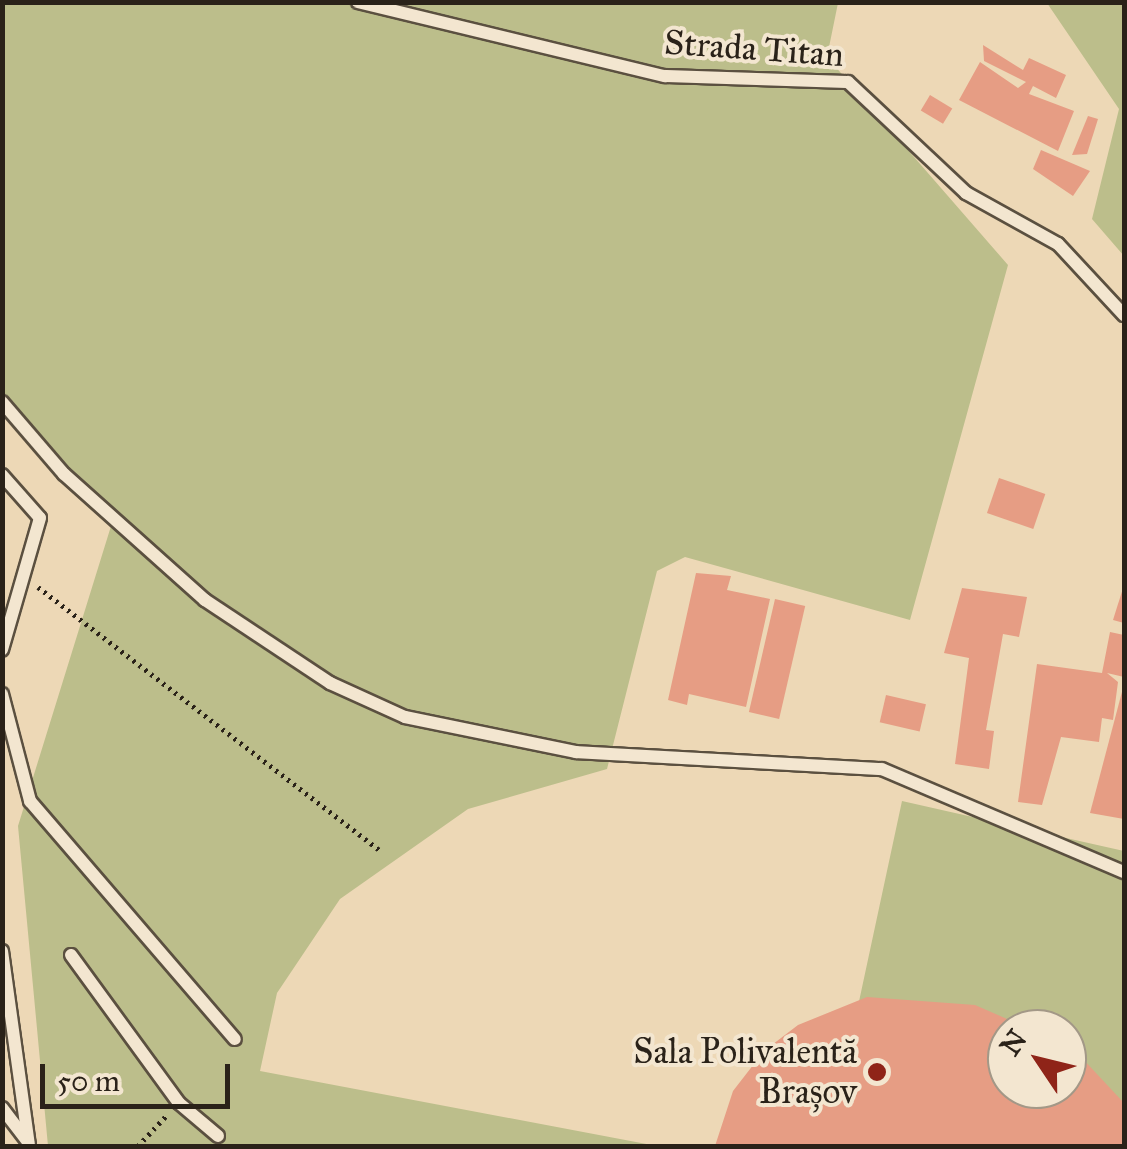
<!DOCTYPE html>
<meta charset="utf-8">
<style>
body{margin:0}
#map{position:relative;width:1127px;height:1149px;overflow:hidden;background:#edd8b6;font-family:"IM FELL Great Primer",serif}
div>[style]{position:absolute}
[style*='--x']{left:calc(var(--x)*1px);top:calc(var(--y)*1px);width:calc(var(--w)*1px);rotate:calc(var(--a)*1deg)}
.green>*{inset:0;background:#bcbe8b}
.building>*{inset:0;background:#e69d84;transform-origin:0 0}
.path>*{height:5px;margin-top:-2.5px;transform-origin:0;background:repeating-linear-gradient(90deg,#2a2219 0 2.5px,transparent 0 7.5px)}
.roads{filter:drop-shadow(2px 0 #5b5040) drop-shadow(-2px 0 #5b5040) drop-shadow(0 2px #5b5040) drop-shadow(0 -2px #5b5040)}
.lane>*{height:12px;margin:-6px;padding:0 6px;transform-origin:6px;border-radius:6px;background:#f3e6d0}
.dots>*{width:28px;height:28px;translate:-50% -50%;box-sizing:border-box;border:5px solid #f3e6d0;border-radius:50%}
span{translate:-50% -50%;white-space:nowrap;text-align:center;line-height:1.15;-webkit-text-stroke:8px #f3e6d0;paint-order:stroke}
.street-label{font-size:35px;color:#2a2219}
.poi-label{font-size:35px;color:#2a2219}
.right{translate:-100% -50%;text-align:right}
.frame{position:absolute;inset:0;border:5px solid #2a2219;pointer-events:none}
.north{position:absolute;left:987px;top:1009px;width:100px;height:100px;box-sizing:border-box;background:#f3e6d0;border:2px solid #a39887;border-radius:50%;rotate:305deg;font-size:28px;font-weight:700;line-height:40px;text-align:center;color:#2a2219}
.north::after{content:'';display:block;margin:auto;width:35px;height:45px;background:#8f2418;clip-path:polygon(50% 0,100% 100%,50% 72%,0 100%)}
.scale{position:absolute;left:40px;top:1064px;width:190px;height:45px;box-sizing:border-box;border:5px solid #2a2219;border-top:0;padding-left:12px;font-size:30px;line-height:35px;white-space:nowrap;color:#2a2219;-webkit-text-stroke:8px #f3e6d0;paint-order:stroke}
</style>
<div id="map">
<div class="green">
<div style="clip-path:polygon(2px 3px,838px 3px,827px 57px,1008px 265px,910px 620px,685px 557px,657px 571px,607px 769px,468px 809px,340px 899px,277px 993px,260px 1071px,657px 1146px,48px 1146px,18px 826px,116px 510px,34px 437px,3px 393px)"></div>
<div style="clip-path:polygon(1047px 3px,1124px 3px,1124px 256px,1092px 219px,1119px 109px)"></div>
<div style="clip-path:polygon(evenodd,902px 801px,1124px 851px,1124px 1146px,828px 1146px,902px 801px,1007px 1029px,1067px 1029px,1067px 1089px,1007px 1089px,1007px 1029px)"></div>
</div>
<div class="building">
<div style="clip-path:polygon(983px 45px,1023px 70px,1029px 58px,1066px 75px,1056px 98px,1033px 86px,1029px 94px,1074px 111px,1058px 151px,959px 100px,980px 62px,1018px 88px,1026px 82px,984px 61px)"></div>
<div style="left:930px;top:95px;width:26px;height:18px;rotate:31deg"></div>
<div style="clip-path:polygon(1088px 116px,1098px 119px,1087px 154px,1072px 155px)"></div>
<div style="clip-path:polygon(1041px 150px,1090px 171px,1073px 196px,1033px 169px)"></div>
<div style="left:999px;top:478px;width:49px;height:37px;rotate:19deg"></div>
<div style="clip-path:polygon(696px 573px,731px 576px,727px 590px,770px 599px,746px 707px,689px 694px,687px 705px,668px 700px)"></div>
<div style="clip-path:polygon(1124px 585px,1124px 623px,1113px 620px)"></div>
<div style="clip-path:polygon(962px 588px,1027px 597px,1019px 637px,1003px 634px,986px 730px,994px 731px,989px 769px,955px 764px,969px 658px,944px 653px)"></div>
<div style="left:775px;top:599px;width:31px;height:116px;rotate:13deg"></div>
<div style="clip-path:polygon(1110px 632px,1124px 635px,1124px 677px,1107px 673px,1118px 682px,1113px 720px,1102px 718px,1099px 742px,1061px 737px,1042px 805px,1018px 802px,1037px 664px,1102px 673px)"></div>
<div style="clip-path:polygon(1123px 688px,1124px 688px,1124px 819px,1090px 813px)"></div>
<div style="left:886px;top:695px;width:41px;height:28px;rotate:13deg"></div>
<div style="clip-path:polygon(867px 997px,975px 1005px,1030px 1029px,1007px 1029px,1007px 1089px,1067px 1089px,1067px 1042px,1124px 1103px,1124px 1146px,715px 1146px,733px 1091px,764px 1051px,798px 1025px)"></div>
</div>
<div class="path">
<div style="--x:38;--y:587;--w:433;--a:37.6"></div>
<div style="--x:138;--y:1146;--w:41;--a:-47"></div>
</div>
<div class="roads">
<div class="lane">
<div style="--x:358;--y:2;--w:316;--a:13.6"></div>
<div style="--x:665;--y:76;--w:183;--a:1.9"></div>
<div style="--x:848;--y:82;--w:162;--a:43.2"></div>
<div style="--x:966;--y:193;--w:105;--a:29"></div>
<div style="--x:1058;--y:244;--w:97;--a:47.1"></div>
<div style="--x:2;--y:402;--w:95;--a:49.3"></div>
<div style="--x:64;--y:474;--w:189;--a:41.8"></div>
<div style="--x:205;--y:600;--w:150;--a:33.6"></div>
<div style="--x:330;--y:683;--w:82;--a:24.4"></div>
<div style="--x:405;--y:717;--w:175;--a:11.6"></div>
<div style="--x:576;--y:752;--w:306;--a:3.2"></div>
<div style="--x:882;--y:769;--w:263;--a:23.1"></div>
<div style="--x:2;--y:475;--w:57;--a:48.5"></div>
<div style="--x:40;--y:518;--w:137;--a:106.1"></div>
<div style="--x:2;--y:694;--w:111;--a:75.3"></div>
<div style="--x:30;--y:801;--w:314;--a:49.3"></div>
<div style="--x:2;--y:951;--w:197;--a:82.1"></div>
<div style="--x:71;--y:955;--w:183;--a:53.9"></div>
<div style="--x:179;--y:1103;--w:51;--a:40.2"></div>
<div style="--x:2;--y:1108;--w:43;--a:52.6"></div>
</div>
</div>
<div class="dots">
<div style="left:877px;top:1072px;background:#8f2418"></div>
</div>
<div class="street-label">
<span style="left:754px;top:49px;rotate:4deg">Strada Titan</span>
</div>
<div class="poi-label">
<span class="right" style="left:857px;top:1072px">Sala Polivalentă<br>Brașov</span>
</div>
<div class="frame"></div>
<div class="north">N</div>
<div class="scale">50 m</div>
</div>
